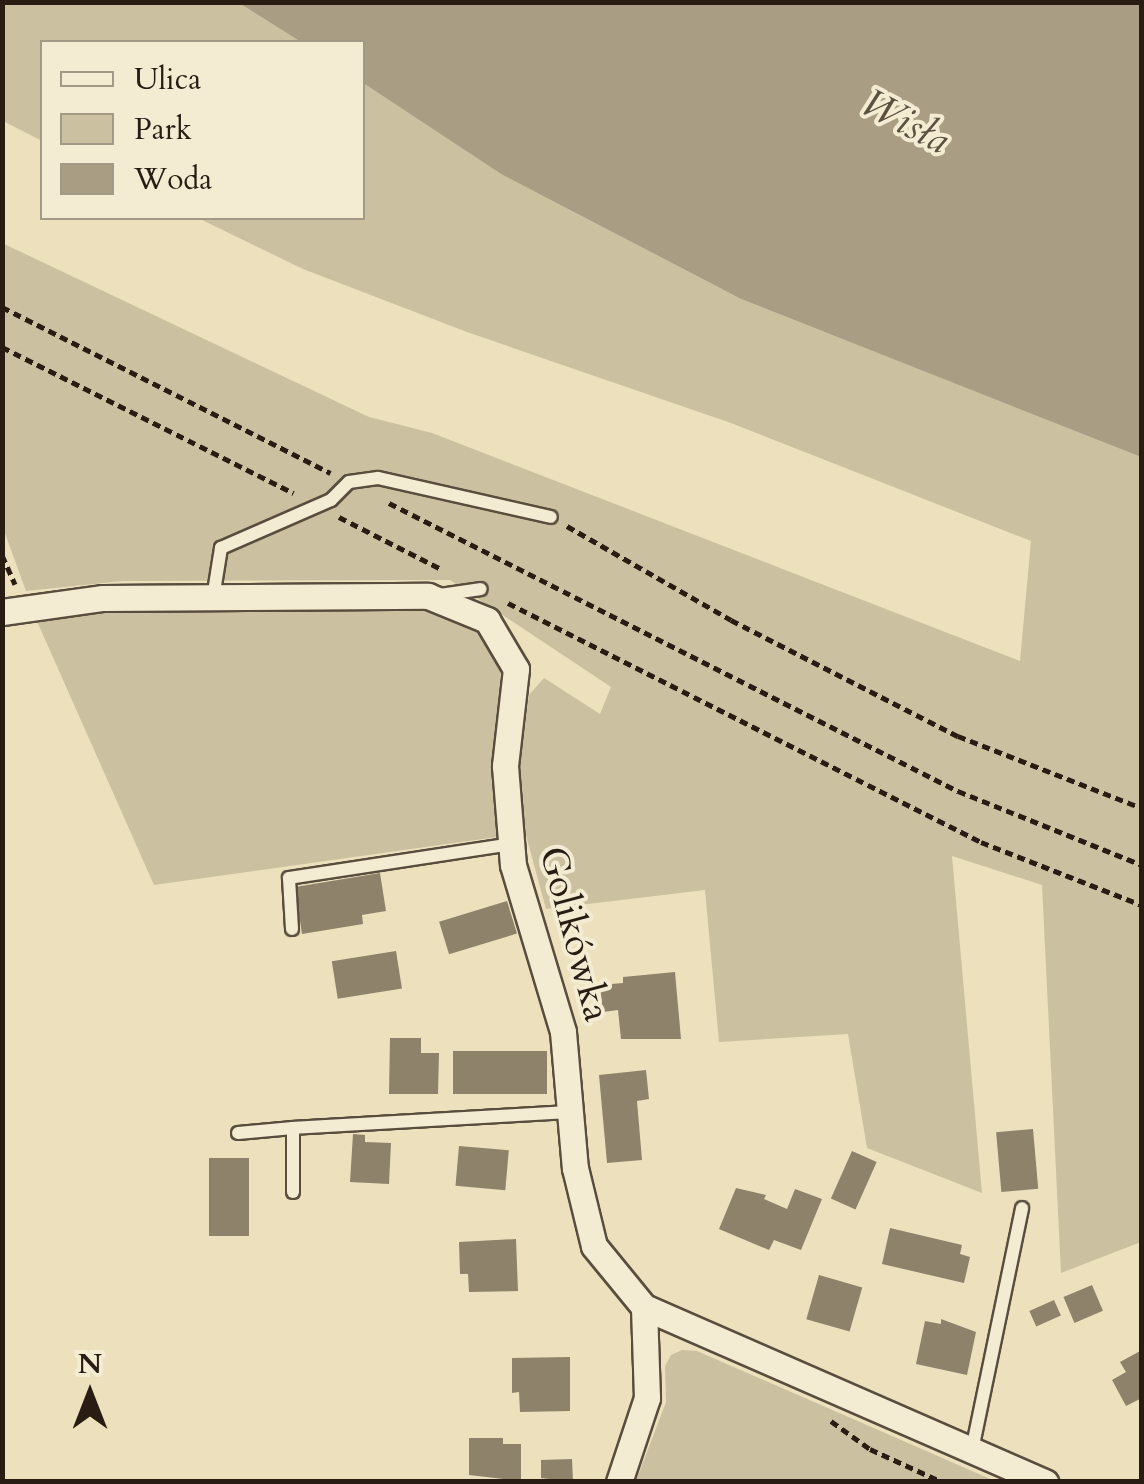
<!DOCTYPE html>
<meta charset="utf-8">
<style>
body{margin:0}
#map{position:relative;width:1144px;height:1484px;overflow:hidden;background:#ece1bc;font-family:Cardo,serif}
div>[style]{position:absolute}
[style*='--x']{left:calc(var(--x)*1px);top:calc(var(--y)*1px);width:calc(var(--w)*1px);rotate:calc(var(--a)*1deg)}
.green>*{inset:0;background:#cbc09f}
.water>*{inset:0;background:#a99e83}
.building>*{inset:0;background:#8e826b;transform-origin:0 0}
.path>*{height:5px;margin-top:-2.5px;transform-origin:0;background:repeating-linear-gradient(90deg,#281c13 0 8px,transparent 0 13px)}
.roads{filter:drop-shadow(2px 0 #594d3d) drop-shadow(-2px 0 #594d3d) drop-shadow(0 2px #594d3d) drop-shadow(0 -2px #594d3d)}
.lane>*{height:12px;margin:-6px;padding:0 6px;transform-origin:6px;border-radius:6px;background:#f3ecd3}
.street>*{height:25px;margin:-12.5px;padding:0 12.5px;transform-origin:12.5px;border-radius:12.5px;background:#f3ecd3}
span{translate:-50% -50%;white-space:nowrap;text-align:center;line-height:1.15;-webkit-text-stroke:8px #f3ecd3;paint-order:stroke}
.street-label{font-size:38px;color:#281c13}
.water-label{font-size:40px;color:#5c5040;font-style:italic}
.frame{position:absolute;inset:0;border:5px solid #281c13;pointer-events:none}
.legend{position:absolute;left:40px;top:40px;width:325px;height:180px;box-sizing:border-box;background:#f3ecd3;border:2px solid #a29986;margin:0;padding:12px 18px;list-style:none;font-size:30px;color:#281c13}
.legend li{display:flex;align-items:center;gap:20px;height:50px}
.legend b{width:50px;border:2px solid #a29986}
.north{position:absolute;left:40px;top:1344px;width:100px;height:100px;-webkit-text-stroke:8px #f3ecd3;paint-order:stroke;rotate:0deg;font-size:28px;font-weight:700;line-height:40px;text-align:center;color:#281c13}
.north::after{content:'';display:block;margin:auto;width:35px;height:45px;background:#281c13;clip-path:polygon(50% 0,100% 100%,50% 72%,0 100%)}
</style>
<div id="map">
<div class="green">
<div style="clip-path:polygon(2px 3px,239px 3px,301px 42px,42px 42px,42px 141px,3px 121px)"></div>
<div style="clip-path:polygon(363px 83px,501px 174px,741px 299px,1141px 457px,1141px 1242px,1061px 1273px,1042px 885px,952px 856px,982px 1193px,867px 1148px,848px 1034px,719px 1042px,705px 890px,546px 909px,523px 824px,520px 763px,529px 695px,544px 678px,600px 714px,611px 687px,450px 580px,123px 581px,26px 591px,3px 528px,2px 243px,369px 417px,432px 433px,1020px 661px,1031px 541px,731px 423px,467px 332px,303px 269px,198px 218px,362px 218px)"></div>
<div style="clip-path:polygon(410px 607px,443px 613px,474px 627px,494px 648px,501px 669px,498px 750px,504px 836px,154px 885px,36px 619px,103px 609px)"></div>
<div style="clip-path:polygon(682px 1350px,697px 1351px,995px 1481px,636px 1481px,666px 1402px,665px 1366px,671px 1355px)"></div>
</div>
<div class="water">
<div style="clip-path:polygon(239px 3px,1141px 3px,1141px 457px,741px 299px,501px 174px,363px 83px,362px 42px,301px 42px)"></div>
</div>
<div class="building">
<div style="clip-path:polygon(380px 873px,386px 911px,362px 915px,363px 924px,302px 934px,295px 887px)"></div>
<div style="left:507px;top:901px;width:34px;height:71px;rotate:73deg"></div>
<div style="left:396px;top:951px;width:38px;height:65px;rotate:81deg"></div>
<div style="clip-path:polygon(675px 972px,681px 1039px,621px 1039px,618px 1010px,603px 1012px,600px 985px,623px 983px,623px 977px)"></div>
<div style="clip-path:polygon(390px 1038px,421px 1038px,421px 1053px,439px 1053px,438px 1094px,389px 1094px)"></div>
<div style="left:453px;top:1051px;width:94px;height:43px"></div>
<div style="clip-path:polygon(646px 1070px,649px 1099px,637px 1101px,642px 1160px,607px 1163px,599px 1075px)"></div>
<div style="left:1033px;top:1129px;width:60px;height:37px;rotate:85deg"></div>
<div style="clip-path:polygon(353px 1134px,365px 1135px,365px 1142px,391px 1143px,389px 1184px,350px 1182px)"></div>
<div style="left:459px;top:1146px;width:50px;height:40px;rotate:5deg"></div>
<div style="left:852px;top:1151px;width:27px;height:52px;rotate:24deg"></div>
<div style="left:209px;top:1158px;width:40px;height:78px"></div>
<div style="clip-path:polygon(736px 1188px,766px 1195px,764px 1199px,787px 1209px,795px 1189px,822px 1199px,801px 1250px,774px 1240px,769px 1250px,719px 1229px)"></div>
<div style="clip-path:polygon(890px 1228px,962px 1245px,960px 1254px,970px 1257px,964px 1283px,882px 1264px)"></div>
<div style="clip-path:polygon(516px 1239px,518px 1291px,469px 1292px,468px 1274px,460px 1274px,459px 1242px)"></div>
<div style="left:819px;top:1275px;width:45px;height:46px;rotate:16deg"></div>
<div style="left:1092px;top:1285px;width:28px;height:31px;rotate:67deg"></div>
<div style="left:1054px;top:1300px;width:17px;height:27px;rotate:66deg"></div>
<div style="clip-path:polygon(941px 1319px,976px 1332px,967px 1375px,916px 1364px,925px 1321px,941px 1324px)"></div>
<div style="clip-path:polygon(1142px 1350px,1142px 1398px,1126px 1406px,1112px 1380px,1126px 1372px,1120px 1362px)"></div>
<div style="clip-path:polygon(570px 1357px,570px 1411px,520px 1412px,519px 1392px,512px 1393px,512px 1358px)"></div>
<div style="clip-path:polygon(469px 1438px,503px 1438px,503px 1444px,521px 1444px,521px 1481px,469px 1475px)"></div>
<div style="clip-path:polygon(572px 1459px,573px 1482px,541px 1478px,541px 1460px)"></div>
</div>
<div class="path">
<div style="--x:2;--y:307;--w:368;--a:26.8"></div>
<div style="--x:2;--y:347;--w:326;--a:26.6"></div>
<div style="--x:389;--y:503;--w:638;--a:26.85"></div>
<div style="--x:958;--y:791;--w:198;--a:21.9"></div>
<div style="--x:339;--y:517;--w:114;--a:27"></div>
<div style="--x:567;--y:526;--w:189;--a:29.8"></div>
<div style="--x:731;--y:620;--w:255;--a:27.1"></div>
<div style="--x:958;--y:736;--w:198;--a:21.4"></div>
<div style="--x:2;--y:555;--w:32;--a:66"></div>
<div style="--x:508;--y:603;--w:530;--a:26.81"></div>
<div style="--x:981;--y:842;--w:173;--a:21.4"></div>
<div style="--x:831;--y:1421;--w:48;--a:35.7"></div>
<div style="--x:870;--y:1449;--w:79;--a:24.6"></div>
</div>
<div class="roads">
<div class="lane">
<div style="--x:439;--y:595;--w:42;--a:-8.1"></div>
<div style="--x:213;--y:598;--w:51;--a:-80.9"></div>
<div style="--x:221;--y:548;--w:120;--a:-23.6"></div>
<div style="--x:331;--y:500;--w:25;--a:-45"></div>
<div style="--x:349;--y:482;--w:29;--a:-8"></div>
<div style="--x:378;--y:478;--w:177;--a:12.7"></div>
<div style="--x:292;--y:929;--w:51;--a:-93.4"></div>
<div style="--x:289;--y:878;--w:225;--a:-8.7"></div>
<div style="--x:238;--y:1133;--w:55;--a:-5.2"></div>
<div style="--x:293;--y:1192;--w:64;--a:-90"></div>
<div style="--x:293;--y:1128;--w:279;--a:-3.3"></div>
<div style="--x:972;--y:1450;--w:247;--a:-78.3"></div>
</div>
<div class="street">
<div style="--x:2;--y:612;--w:102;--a:-7.9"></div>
<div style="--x:103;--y:598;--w:325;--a:-0.4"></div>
<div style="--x:428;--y:596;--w:64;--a:22.1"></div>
<div style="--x:487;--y:620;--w:57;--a:59.4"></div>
<div style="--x:516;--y:669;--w:98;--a:96.5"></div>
<div style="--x:505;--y:766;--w:99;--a:85.4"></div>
<div style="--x:513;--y:865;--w:174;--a:73.3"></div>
<div style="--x:563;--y:1032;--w:137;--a:85"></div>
<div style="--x:575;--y:1168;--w:80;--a:76.3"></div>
<div style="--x:594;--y:1246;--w:79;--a:50.7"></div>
<div style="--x:644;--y:1307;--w:438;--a:23.6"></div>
<div style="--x:619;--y:1482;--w:89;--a:-71.6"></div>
<div style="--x:647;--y:1398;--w:91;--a:-91.9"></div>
</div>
</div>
<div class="street-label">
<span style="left:574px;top:934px;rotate:75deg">Golikówka</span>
</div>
<div class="water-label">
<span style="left:905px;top:122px;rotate:28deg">Wisła</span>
</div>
<div class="frame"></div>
<ul class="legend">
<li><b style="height:12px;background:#f3ecd3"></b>Ulica</li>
<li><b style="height:28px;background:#cbc09f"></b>Park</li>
<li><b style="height:28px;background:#a99e83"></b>Woda</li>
</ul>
<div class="north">N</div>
</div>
